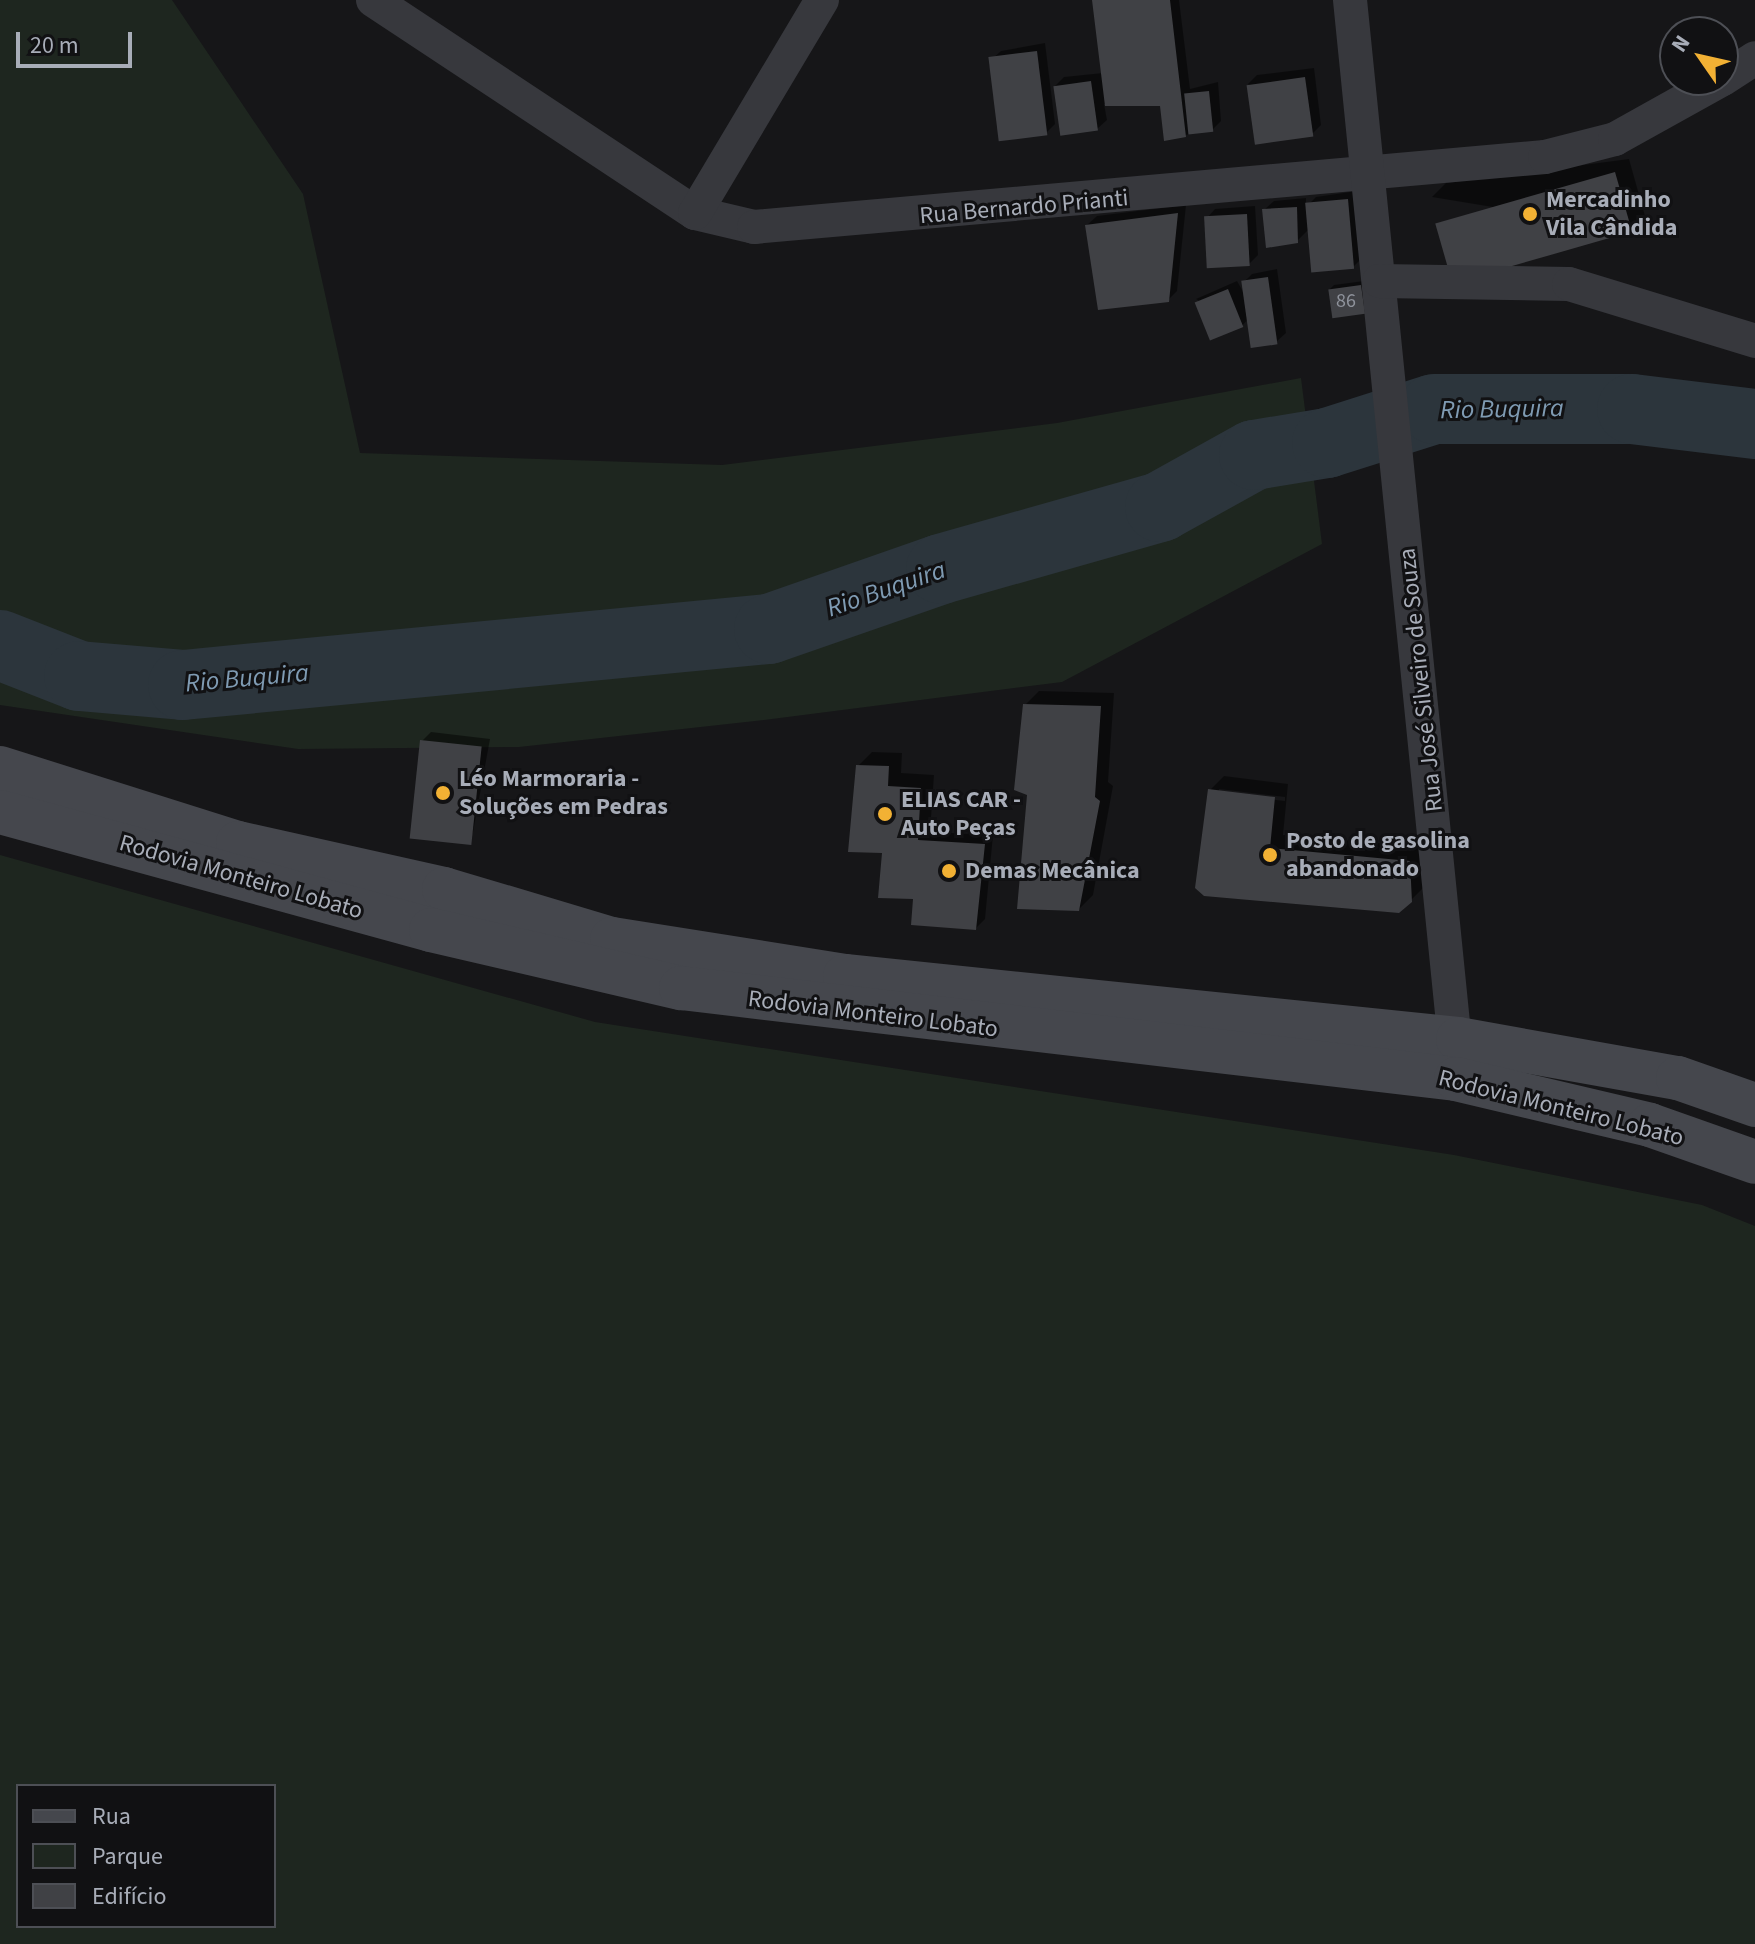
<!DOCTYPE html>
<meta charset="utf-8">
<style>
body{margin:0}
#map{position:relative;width:1755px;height:1944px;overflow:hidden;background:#161618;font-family:"Source Sans 3",sans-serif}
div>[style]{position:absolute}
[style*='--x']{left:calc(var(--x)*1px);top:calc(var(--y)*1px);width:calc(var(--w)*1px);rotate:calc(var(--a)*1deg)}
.green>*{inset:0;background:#1e261f}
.shadow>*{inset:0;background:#0007}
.river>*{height:70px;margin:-35px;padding:0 35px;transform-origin:35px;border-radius:35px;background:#2c353c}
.building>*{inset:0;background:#404145;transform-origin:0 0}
.street>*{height:34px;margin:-17px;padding:0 17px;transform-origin:17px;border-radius:17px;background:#37383d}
.secondary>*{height:44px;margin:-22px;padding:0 22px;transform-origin:22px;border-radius:22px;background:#45474d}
.dots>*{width:22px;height:22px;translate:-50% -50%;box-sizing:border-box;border:4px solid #111113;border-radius:50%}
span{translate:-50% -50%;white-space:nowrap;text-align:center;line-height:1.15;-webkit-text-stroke:6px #111113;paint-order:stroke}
.number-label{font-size:20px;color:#8e929b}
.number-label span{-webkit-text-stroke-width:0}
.poi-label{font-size:24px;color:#a8adb8;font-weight:700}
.left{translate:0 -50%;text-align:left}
.street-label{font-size:24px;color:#a8adb8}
.water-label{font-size:26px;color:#7f9bb3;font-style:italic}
.legend{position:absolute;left:16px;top:1784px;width:260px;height:144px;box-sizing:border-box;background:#111113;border:2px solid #4d4f55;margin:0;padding:10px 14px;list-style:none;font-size:24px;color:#a8adb8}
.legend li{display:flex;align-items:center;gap:16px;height:40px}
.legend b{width:40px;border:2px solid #4d4f55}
.north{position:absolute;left:1659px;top:16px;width:80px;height:80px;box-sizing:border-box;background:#111113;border:2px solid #4d4f55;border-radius:50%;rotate:304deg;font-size:22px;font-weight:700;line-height:32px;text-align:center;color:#a8adb8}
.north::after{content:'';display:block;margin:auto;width:28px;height:36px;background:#f2b134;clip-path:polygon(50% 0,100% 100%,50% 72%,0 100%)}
.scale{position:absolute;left:16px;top:32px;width:116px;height:36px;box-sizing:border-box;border:4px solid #a8adb8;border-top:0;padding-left:10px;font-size:24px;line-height:28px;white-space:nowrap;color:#a8adb8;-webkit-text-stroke:6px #111113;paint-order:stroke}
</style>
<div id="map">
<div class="green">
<div style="clip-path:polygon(0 0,172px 0,303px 194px,360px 453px,722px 465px,1057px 423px,1301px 378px,1322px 544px,1062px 682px,764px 720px,519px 747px,298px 749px,0 705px)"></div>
<div style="clip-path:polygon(evenodd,0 855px,595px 1022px,1454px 1155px,1702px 1205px,1755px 1226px,1755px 1944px,0 1944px,0 855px,274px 1786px,274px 1926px,18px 1926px,18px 1786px,274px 1786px)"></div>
</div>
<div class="shadow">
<div style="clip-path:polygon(1094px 0,1179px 0,1190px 89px,1218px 82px,1221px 121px,1212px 130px,1185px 135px,1162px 104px,1104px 104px,1107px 120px,1097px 129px,1055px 86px,1064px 77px,1103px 73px)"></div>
<div style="clip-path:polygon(1045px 43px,1055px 124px,1046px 133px,991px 60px,1001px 51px)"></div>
<div style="clip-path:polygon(1314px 68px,1321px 125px,1312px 134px,1248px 84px,1257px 75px)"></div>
<div style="clip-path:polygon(1629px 159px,1645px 216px,1631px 230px,1432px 197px,1446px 183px)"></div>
<div style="clip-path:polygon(1357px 191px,1362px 258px,1353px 267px,1309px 229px,1297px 241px,1264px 210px,1274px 201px,1306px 198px,1306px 207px,1316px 197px)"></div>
<div style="clip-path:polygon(1186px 205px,1177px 291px,1168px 300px,1087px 225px,1097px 216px)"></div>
<div style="clip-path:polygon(1255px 206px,1258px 255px,1249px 264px,1206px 219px,1215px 209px)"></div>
<div style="clip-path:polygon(1277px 269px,1286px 333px,1276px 342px,1248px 319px,1242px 326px,1196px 299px,1237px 281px,1245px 295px,1243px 283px,1252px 274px)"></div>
<div style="clip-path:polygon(1364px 281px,1364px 312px,1330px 289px,1334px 285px)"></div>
<div style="clip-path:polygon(1039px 691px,1114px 693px,1108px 782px,1113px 786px,1093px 895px,1079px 909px,1025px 705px)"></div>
<div style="clip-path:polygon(431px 732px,490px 739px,473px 832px,464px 842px,422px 741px)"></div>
<div style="clip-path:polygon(872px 752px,902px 753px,901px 773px,934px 775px,930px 832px,993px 835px,985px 919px,976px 928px,915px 897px,884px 851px,858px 766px)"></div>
<div style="clip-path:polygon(evenodd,1224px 776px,1288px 784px,1283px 835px,1423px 847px,1425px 886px,1410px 901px,1205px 895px,1210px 790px,1224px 776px,1219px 789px,1285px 797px,1285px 801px,1219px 793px,1219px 789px)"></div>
</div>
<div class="river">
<div style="--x:0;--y:645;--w:85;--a:21.4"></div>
<div style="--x:79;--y:676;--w:104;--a:4.9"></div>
<div style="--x:183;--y:685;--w:589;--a:-5.46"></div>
<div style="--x:769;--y:629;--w:182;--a:-19.2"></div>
<div style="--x:941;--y:569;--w:228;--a:-15.8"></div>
<div style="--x:1160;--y:507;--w:107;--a:-29"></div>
<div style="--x:1254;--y:455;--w:74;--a:-9.3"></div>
<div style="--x:1327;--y:443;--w:112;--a:-17.6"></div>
<div style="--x:1434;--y:409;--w:198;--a:0"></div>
<div style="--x:1632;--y:409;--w:124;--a:7"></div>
</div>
<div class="building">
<div style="clip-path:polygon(1092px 0,1170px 0,1186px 137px,1164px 141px,1160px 106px,1105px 106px)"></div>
<div style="left:1037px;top:51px;width:85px;height:49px;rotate:83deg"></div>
<div style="left:1305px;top:77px;width:60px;height:59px;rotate:82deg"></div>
<div style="left:1091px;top:81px;width:50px;height:38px;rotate:82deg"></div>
<div style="left:1209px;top:91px;width:41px;height:25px;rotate:84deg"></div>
<div style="left:1615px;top:172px;width:62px;height:187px;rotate:74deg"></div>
<div style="left:1348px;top:199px;width:70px;height:43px;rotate:85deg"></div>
<div style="clip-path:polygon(1297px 207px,1298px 243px,1266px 248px,1262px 209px)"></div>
<div style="clip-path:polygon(1178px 213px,1169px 302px,1098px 310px,1085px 225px)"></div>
<div style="left:1247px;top:214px;width:52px;height:43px;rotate:87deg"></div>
<div style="left:1268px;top:277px;width:68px;height:27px;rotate:82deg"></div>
<div style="left:1361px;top:285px;width:29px;height:33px;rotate:82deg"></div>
<div style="left:1228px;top:289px;width:41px;height:36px;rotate:68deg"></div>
<div style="clip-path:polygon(1023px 704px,1101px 706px,1095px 797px,1100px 801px,1079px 911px,1017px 909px,1027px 795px,1014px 790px)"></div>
<div style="left:420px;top:740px;width:62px;height:99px;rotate:6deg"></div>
<div style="clip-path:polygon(856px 765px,889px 766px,888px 786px,921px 788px,918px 840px,985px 844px,976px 930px,911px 925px,913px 899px,878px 898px,882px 853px,848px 852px)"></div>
<div style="clip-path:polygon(1208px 789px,1275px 797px,1270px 848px,1410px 861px,1412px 902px,1399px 913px,1204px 896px,1195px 888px)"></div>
</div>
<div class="street">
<div style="--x:373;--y:0;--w:386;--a:33.5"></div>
<div style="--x:695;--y:213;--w:61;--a:13.3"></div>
<div style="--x:754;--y:227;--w:794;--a:-5.06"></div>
<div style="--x:1545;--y:157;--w:72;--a:-14.4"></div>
<div style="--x:1615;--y:139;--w:121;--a:-29.1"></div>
<div style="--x:1350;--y:0;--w:1067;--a:84.25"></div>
<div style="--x:1723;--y:79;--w:38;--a:-33"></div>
<div style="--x:695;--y:213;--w:248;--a:-59.2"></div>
<div style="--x:1379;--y:281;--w:190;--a:0.9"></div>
<div style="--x:1569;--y:284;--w:195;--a:17"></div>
</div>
<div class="secondary">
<div style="--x:0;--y:768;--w:250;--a:17.5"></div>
<div style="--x:238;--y:843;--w:211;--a:12.6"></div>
<div style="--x:444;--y:889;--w:175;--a:16.6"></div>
<div style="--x:612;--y:939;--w:236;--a:9"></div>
<div style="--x:845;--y:976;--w:616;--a:5.87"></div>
<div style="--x:1458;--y:1039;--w:223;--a:10.1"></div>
<div style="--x:1678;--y:1078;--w:82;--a:19.3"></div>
<div style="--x:0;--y:812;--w:447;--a:15.3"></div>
<div style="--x:431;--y:930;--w:257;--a:13.1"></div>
<div style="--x:681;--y:988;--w:780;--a:6.7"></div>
<div style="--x:1456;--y:1079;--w:199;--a:13.3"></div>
<div style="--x:1650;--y:1125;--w:111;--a:19.4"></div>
</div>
<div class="dots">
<div style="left:1530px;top:214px;background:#f2b134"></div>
<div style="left:443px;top:793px;background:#f2b134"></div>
<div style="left:885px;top:814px;background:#f2b134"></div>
<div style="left:1270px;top:855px;background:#f2b134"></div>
<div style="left:949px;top:871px;background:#f2b134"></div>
</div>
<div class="number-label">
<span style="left:1346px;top:301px">86</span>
</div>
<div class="poi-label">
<span class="left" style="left:1546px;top:214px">Mercadinho<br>Vila Cândida</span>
<span class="left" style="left:459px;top:793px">Léo Marmoraria -<br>Soluções em Pedras</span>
<span class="left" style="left:901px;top:814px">ELIAS CAR -<br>Auto Peças</span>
<span class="left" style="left:1286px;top:855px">Posto de gasolina<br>abandonado</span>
<span class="left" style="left:965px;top:871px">Demas Mecânica</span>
</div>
<div class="street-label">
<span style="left:1024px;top:207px;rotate:-5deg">Rua Bernardo Prianti</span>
<span style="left:1421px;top:680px;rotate:-96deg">Rua José Silveiro de Souza</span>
<span style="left:241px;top:877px;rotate:16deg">Rodovia Monteiro Lobato</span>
<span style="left:873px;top:1014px;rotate:7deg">Rodovia Monteiro Lobato</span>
<span style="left:1561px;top:1108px;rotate:14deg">Rodovia Monteiro Lobato</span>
</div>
<div class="water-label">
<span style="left:1502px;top:409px;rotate:-1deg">Rio Buquira</span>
<span style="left:886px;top:589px;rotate:-19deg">Rio Buquira</span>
<span style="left:247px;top:678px;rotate:-5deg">Rio Buquira</span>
</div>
<ul class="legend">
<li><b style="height:10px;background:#45474d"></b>Rua</li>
<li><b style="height:22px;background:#1e261f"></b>Parque</li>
<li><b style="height:22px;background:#404145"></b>Edifício</li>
</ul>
<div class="north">N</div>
<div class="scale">20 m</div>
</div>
